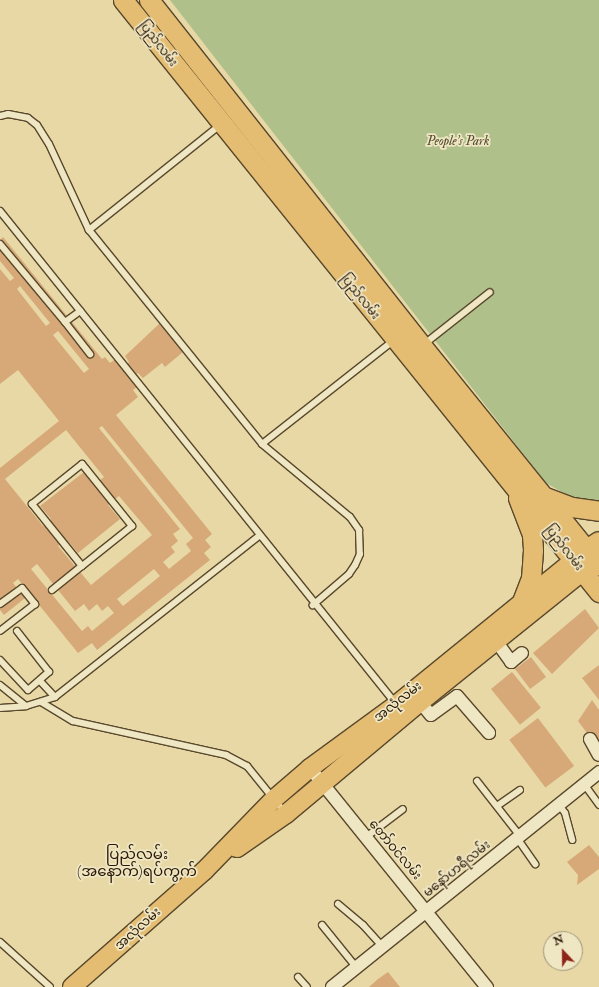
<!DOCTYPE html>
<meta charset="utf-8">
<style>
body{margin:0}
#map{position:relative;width:599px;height:987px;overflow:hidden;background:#e7d8a5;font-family:"IM FELL Double Pica","Noto Sans Myanmar",serif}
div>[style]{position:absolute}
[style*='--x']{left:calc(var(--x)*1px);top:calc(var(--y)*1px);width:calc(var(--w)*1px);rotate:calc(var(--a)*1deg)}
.green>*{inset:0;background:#afc08b}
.building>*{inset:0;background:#d7a979;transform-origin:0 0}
.roads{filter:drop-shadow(1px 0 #59482c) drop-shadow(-1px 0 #59482c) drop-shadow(0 1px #59482c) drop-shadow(0 -1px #59482c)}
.service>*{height:6px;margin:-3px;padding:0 3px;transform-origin:3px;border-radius:3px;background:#efe6c4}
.minor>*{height:12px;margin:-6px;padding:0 6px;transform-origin:6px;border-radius:6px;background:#efe6c4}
.primary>*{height:18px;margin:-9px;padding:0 9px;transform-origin:9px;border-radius:9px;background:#e4bc72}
.trunk>*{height:19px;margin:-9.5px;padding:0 9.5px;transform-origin:9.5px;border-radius:9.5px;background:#e4bc72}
span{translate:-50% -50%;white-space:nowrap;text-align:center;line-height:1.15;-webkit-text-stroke:3.5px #efe6c4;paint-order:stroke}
.street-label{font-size:13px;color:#2a1804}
.park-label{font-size:13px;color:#524a2c;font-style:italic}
.quarter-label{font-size:15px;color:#2a1804}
.north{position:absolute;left:543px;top:931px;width:40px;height:40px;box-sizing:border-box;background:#efe6c4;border:1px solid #a09477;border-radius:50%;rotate:338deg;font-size:11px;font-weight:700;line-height:16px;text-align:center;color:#2a1804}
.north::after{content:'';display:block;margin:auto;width:14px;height:18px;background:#8f2418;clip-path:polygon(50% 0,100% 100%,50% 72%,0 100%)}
</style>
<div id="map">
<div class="green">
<div style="clip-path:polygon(170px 0,599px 0,599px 504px,583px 504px,546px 483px)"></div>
</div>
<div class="building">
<div style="clip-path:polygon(evenodd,3px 237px,102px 359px,105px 357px,110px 363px,117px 358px,124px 366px,129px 362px,125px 356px,160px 323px,183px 352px,165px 367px,162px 363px,143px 378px,138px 373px,133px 377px,139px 385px,133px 390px,138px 397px,116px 415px,212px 534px,205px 540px,211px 547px,204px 553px,210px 560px,97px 650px,92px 643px,78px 653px,18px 579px,13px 583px,25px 598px,4px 615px,0 610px,0 468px,59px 421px,18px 370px,0 384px,0 269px,10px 281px,14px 278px,0 261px,0 240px,3px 237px,20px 286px,50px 323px,46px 326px,17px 289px,20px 286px,3px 237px,58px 331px,89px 369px,84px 373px,53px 335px,58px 331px,3px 237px,102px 426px,193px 538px,186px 544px,191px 551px,169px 569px,163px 562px,175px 552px,171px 547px,178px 541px,173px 534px,180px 529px,99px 428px,102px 426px,3px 237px,66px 430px,104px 477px,94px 485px,84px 472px,40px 506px,51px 519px,43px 526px,5px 479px,66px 430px,3px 237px,119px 496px,152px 535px,91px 585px,58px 546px,66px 539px,78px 553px,120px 519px,108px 505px,119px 496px,3px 237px,37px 564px,75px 611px,84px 604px,89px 611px,97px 604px,102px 611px,108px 606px,114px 613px,92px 631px,88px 626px,82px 631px,31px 569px,37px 564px,3px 237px,154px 569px,160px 576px,123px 606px,117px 599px,154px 569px)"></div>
<div style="clip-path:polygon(585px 609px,599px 628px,552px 674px,533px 653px)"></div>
<div style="left:531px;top:657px;width:25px;height:20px;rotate:53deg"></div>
<div style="clip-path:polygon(599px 665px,599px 700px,582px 678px)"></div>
<div style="left:512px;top:672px;width:46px;height:27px;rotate:51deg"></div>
<div style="clip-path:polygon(592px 700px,599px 710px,599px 743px,596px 745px,578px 721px)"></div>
<div style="left:538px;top:718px;width:60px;height:36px;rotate:53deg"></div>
<div style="clip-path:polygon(589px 845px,599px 857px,599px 869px,577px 885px,578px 875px,567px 862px)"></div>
<div style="clip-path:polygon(388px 972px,400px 987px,369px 987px,378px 979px)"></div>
</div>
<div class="roads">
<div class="service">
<div style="--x:0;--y:116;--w:8;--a:-14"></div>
<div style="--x:8;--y:114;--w:20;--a:11"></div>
<div style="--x:28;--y:118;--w:11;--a:38"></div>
<div style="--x:37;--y:125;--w:22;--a:58"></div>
<div style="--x:49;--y:144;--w:95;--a:65.1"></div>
<div style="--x:89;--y:230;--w:275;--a:51"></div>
<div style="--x:262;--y:444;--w:114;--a:39.7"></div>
<div style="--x:350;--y:517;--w:16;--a:55"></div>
<div style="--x:359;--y:530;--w:24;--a:88"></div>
<div style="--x:360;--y:554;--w:12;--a:114"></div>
<div style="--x:355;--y:565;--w:11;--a:124"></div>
<div style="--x:349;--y:574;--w:48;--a:139.3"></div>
<div style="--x:0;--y:211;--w:632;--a:51.23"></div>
<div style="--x:89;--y:230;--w:168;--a:-38.7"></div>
<div style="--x:0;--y:244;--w:102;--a:50.2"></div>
<div style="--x:65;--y:322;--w:19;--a:-36"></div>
<div style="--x:65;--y:322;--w:41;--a:52"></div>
<div style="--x:423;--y:345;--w:85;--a:-38.3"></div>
<div style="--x:262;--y:444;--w:168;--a:-38.2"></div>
<div style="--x:82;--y:464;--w:80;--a:51.1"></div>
<div style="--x:132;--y:526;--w:64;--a:141.3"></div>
<div style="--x:82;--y:566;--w:80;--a:-128.9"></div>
<div style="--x:32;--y:504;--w:64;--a:-38.7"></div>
<div style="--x:52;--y:590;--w:38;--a:-39"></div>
<div style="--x:0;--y:604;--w:27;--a:-36"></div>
<div style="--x:22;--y:588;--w:21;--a:51"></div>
<div style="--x:35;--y:604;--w:44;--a:142.4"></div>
<div style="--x:0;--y:660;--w:41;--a:47"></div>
<div style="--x:28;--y:690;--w:28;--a:-41"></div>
<div style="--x:49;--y:672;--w:52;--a:-128"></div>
<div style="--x:40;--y:681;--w:22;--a:47"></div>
<div style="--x:0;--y:685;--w:33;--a:39"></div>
<div style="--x:41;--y:702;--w:37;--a:31"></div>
<div style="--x:73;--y:721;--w:157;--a:12.5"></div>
<div style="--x:226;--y:755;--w:24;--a:28"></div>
<div style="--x:247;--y:766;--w:60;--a:51"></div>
<div style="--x:0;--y:708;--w:26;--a:-4"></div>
<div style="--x:26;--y:706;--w:30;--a:-17"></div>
<div style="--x:55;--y:697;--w:260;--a:-38.3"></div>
<div style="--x:477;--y:781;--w:70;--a:52"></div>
<div style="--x:584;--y:784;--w:26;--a:54"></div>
<div style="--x:559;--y:805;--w:10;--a:53"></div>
<div style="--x:565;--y:813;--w:28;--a:75"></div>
<div style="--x:497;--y:806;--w:28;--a:-35"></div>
<div style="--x:366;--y:837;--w:46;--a:-37.1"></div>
<div style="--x:517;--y:838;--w:32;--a:55"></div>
<div style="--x:338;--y:904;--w:33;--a:40"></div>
<div style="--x:363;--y:925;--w:28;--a:48"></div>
<div style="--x:322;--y:925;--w:54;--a:51"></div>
<div style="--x:0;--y:942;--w:67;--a:42"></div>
<div style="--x:298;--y:977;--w:13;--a:48"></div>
</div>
<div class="minor">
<div style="--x:496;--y:641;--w:26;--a:54"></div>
<div style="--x:511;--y:662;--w:14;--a:-39"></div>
<div style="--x:420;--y:702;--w:17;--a:50"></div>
<div style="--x:431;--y:715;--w:32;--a:-36"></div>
<div style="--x:457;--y:696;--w:49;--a:49.1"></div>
<div style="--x:590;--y:739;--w:18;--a:61"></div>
<div style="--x:310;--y:768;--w:282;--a:51.1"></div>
<div style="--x:332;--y:987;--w:343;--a:-38.8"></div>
</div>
<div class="primary">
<div style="--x:587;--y:549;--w:14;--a:-34"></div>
<div style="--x:237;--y:848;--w:60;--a:-34.8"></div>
<div style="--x:286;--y:814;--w:175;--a:-39.9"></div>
<div style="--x:420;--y:702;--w:209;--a:-38.8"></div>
<div style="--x:72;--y:987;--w:176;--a:-41.3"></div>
<div style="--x:204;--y:871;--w:100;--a:-45.8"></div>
<div style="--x:274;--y:799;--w:48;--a:-40.7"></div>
<div style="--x:310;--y:768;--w:107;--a:-36.2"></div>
<div style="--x:396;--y:705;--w:228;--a:-39.1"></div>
</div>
<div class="trunk">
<div style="--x:123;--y:0;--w:760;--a:51.2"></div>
<div style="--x:149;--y:0;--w:441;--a:51.7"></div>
<div style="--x:422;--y:346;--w:282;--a:51.1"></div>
<div style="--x:543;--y:496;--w:31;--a:21"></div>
<div style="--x:572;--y:507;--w:27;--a:8"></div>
<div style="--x:518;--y:498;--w:40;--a:69"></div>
<div style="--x:532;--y:535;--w:15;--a:86"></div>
<div style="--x:533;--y:550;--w:28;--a:94"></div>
<div style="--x:531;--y:578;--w:26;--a:111"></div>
</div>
</div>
<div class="street-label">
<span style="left:158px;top:44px;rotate:52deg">ပြည်လမ်း</span>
<span style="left:360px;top:297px;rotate:51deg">ပြည်လမ်း</span>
<span style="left:564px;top:548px;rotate:52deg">ပြည်လမ်း</span>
<span style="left:398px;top:702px;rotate:-38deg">အလုံလမ်း</span>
<span style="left:395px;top:850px;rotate:50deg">တော်ဝင်လမ်း</span>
<span style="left:457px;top:869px;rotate:-39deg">မနော်ဟရီလမ်း</span>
<span style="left:138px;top:929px;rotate:-42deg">အလုံလမ်း</span>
</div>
<div class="park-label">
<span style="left:458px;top:141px">People's Park</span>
</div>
<div class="quarter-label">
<span style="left:137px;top:863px">ပြည်လမ်း<br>(အနောက်)ရပ်ကွက်</span>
</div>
<div class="north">N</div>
</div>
